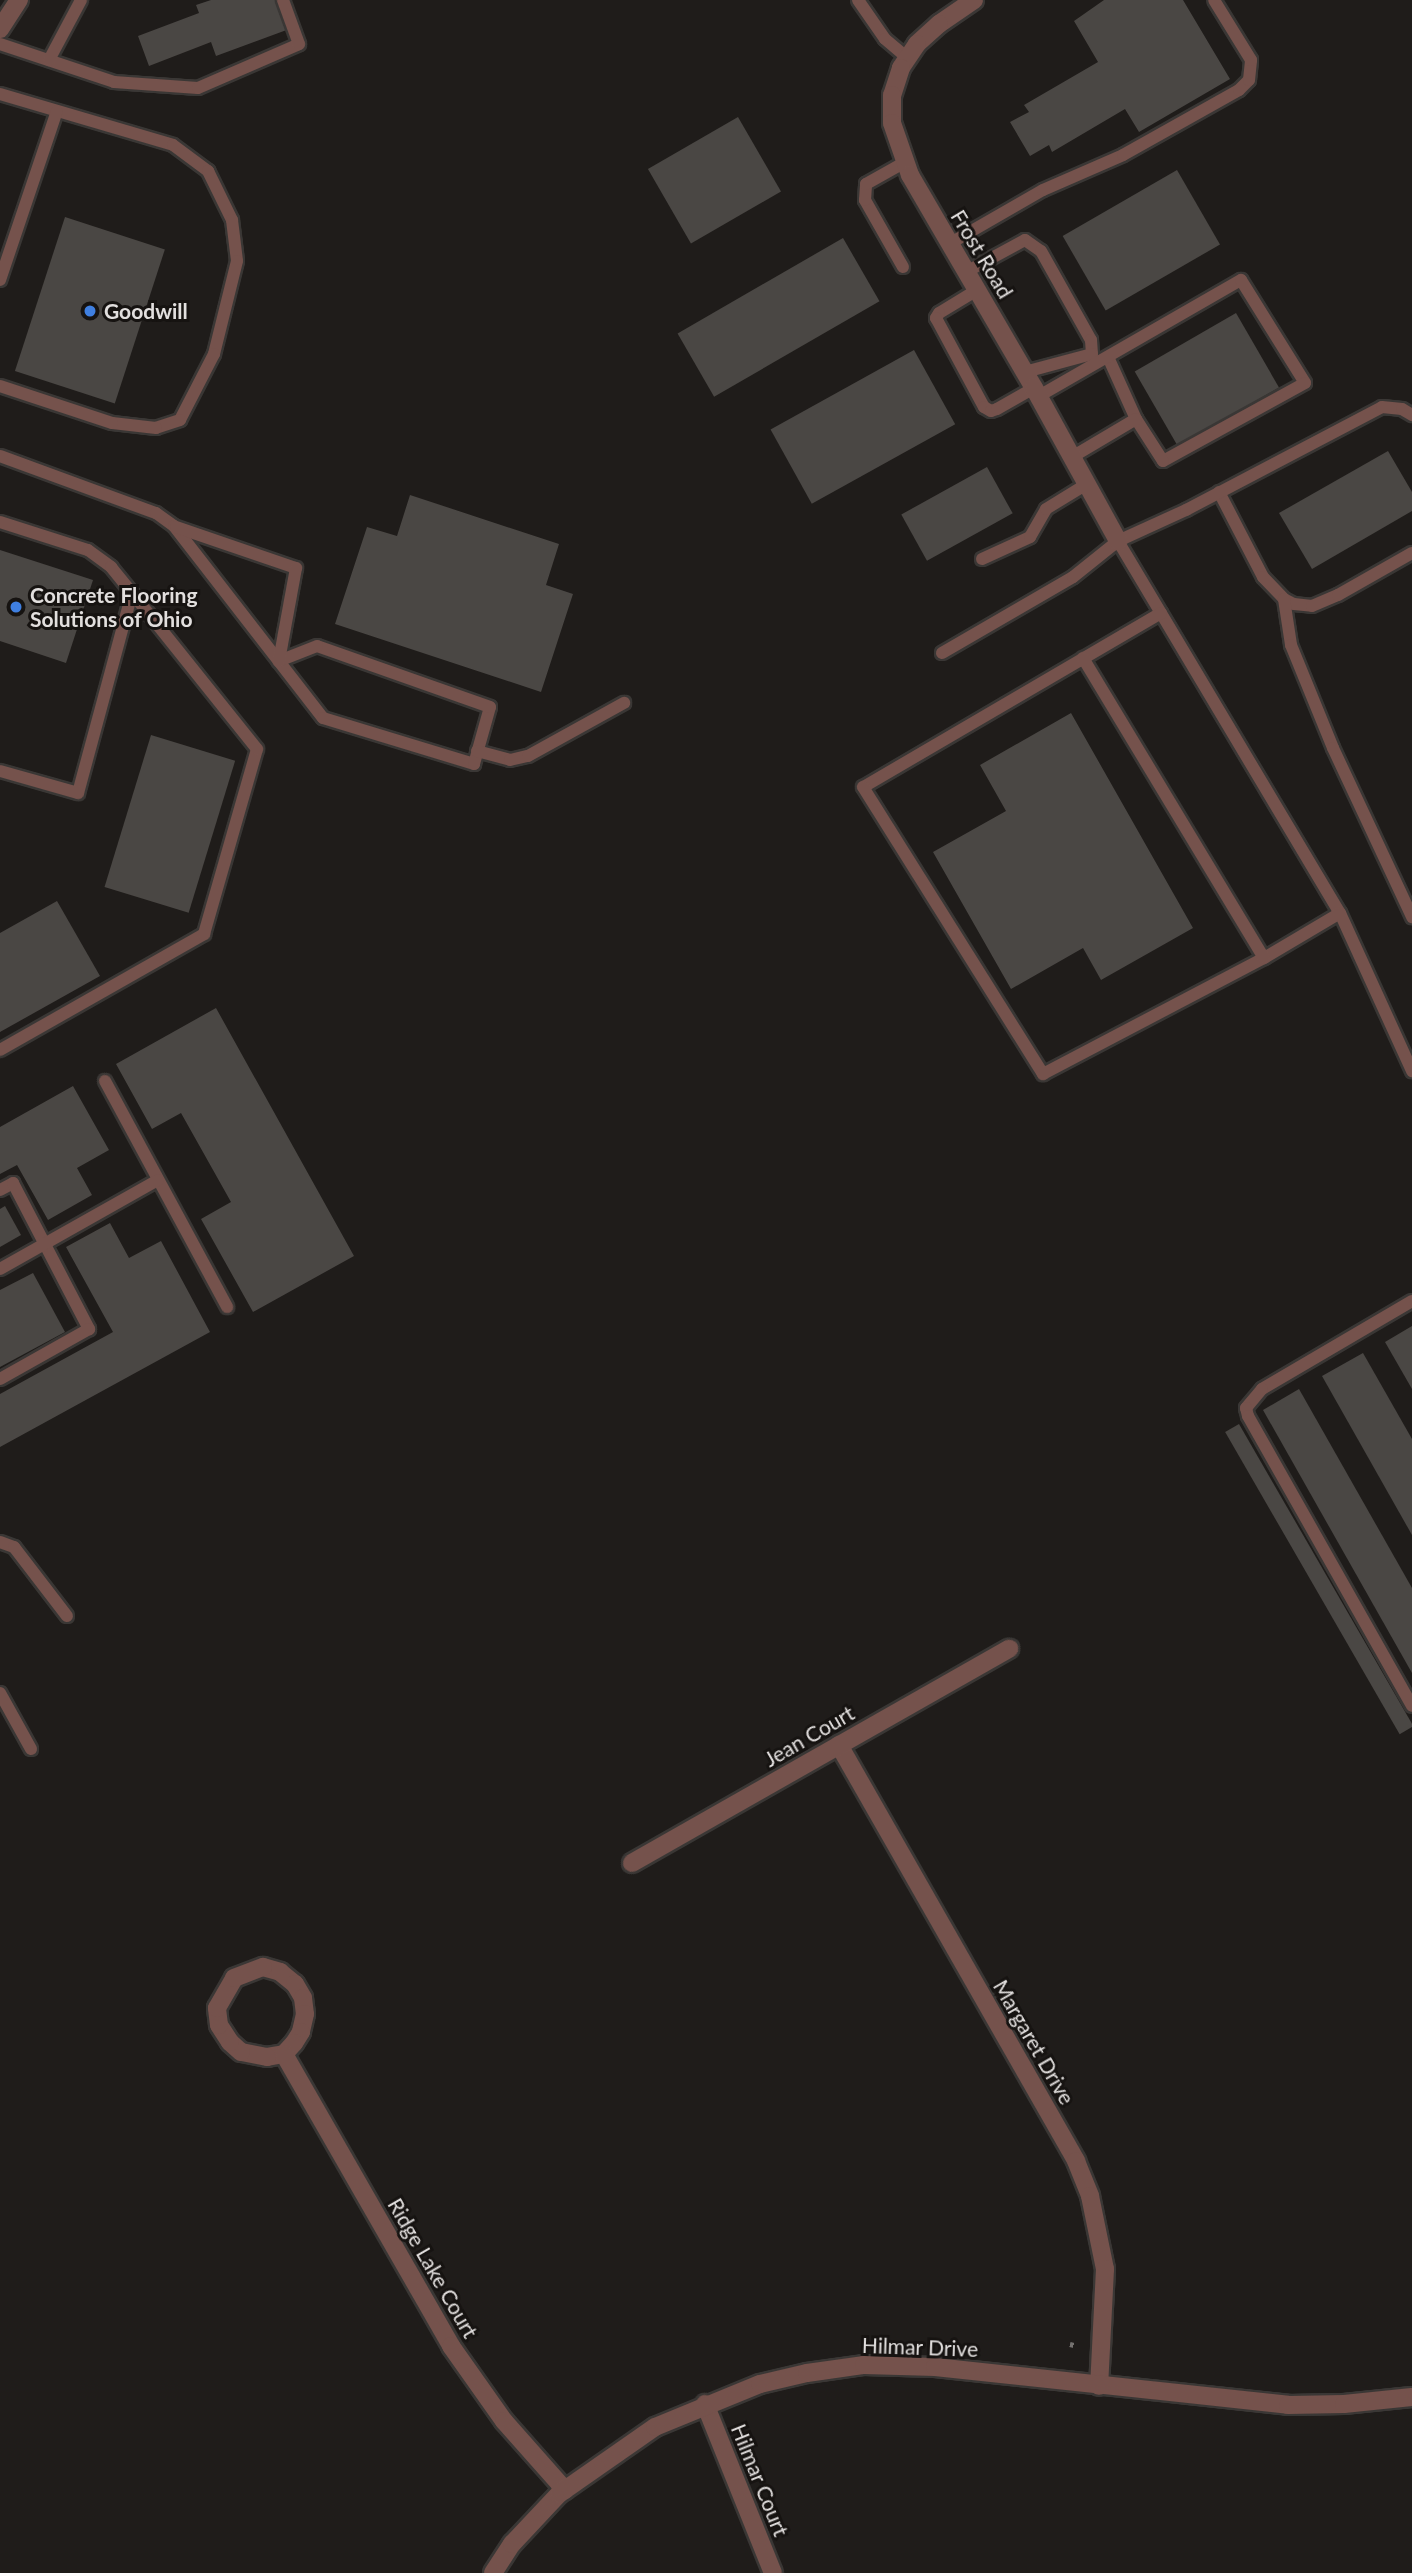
<!DOCTYPE html>
<style>
body{margin:0}
#map{position:relative;width:1412px;height:2573px;overflow:hidden;background:#1f1c1a;font-family:Lato,sans-serif}
div>[style]{position:absolute}
[style*='--x']{left:calc(var(--x)*1px);top:calc(var(--y)*1px);width:calc(var(--w)*1px);rotate:calc(var(--a)*1deg)}
.building>*{inset:0;background:#4a4744;transform-origin:0 0}
.path>*{height:4.5px;margin-top:-2.25px;transform-origin:0;background:repeating-linear-gradient(90deg,#74716f 0 3.5px,transparent 0 8.5px)}
.roads{filter:drop-shadow(2px 0 #3a3735) drop-shadow(-2px 0 #3a3735) drop-shadow(0 2px #3a3735) drop-shadow(0 -2px #3a3735)}
.lane>*{height:12px;margin:-6px;padding:0 6px;transform-origin:6px;border-radius:6px;background:#75524c}
.street>*{height:18px;margin:-9px;padding:0 9px;transform-origin:9px;border-radius:9px;background:#75524c}
.dots>*{width:19px;height:19px;translate:-50% -50%;box-sizing:border-box;border:4px solid #161311;border-radius:50%}
span{translate:-50% -50%;white-space:nowrap;text-align:center;line-height:1.15;-webkit-text-stroke:6px #161311;paint-order:stroke}
.street-label{font-size:21px;color:#e2dfde}
.poi-label{font-size:21px;color:#e2dfde;font-weight:700}
.left{translate:0 -50%;text-align:left}
</style>
<div id="map">
<div class="building">
<div style="clip-path:polygon(211px 0,281px 0,292px 28px,216px 56px,211px 42px,149px 66px,138px 36px,199px 13px,196px 5px)"></div>
<div style="clip-path:polygon(1104px 0,1183px 0,1230px 79px,1139px 132px,1125px 109px,1052px 152px,1049px 145px,1030px 156px,1010px 122px,1029px 112px,1024px 105px,1098px 62px,1074px 21px)"></div>
<div style="left:738px;top:117px;width:86px;height:104px;rotate:60deg"></div>
<div style="left:1177px;top:170px;width:86px;height:132px;rotate:60deg"></div>
<div style="left:65px;top:217px;width:105px;height:162px;rotate:18deg"></div>
<div style="left:843px;top:238px;width:73px;height:191px;rotate:60deg"></div>
<div style="left:1236px;top:313px;width:86px;height:117px;rotate:60deg"></div>
<div style="left:914px;top:350px;width:85px;height:164px;rotate:61deg"></div>
<div style="clip-path:polygon(1388px 451px,1412px 492px,1412px 511px,1312px 569px,1279px 513px)"></div>
<div style="left:987px;top:467px;width:53px;height:98px;rotate:61deg"></div>
<div style="clip-path:polygon(410px 495px,559px 544px,546px 585px,573px 594px,541px 692px,335px 624px,367px 527px,397px 536px)"></div>
<div style="clip-path:polygon(0 550px,93px 580px,66px 663px,0 641px)"></div>
<div style="clip-path:polygon(1071px 713px,1193px 928px,1101px 980px,1083px 948px,1011px 989px,933px 852px,1006px 811px,980px 765px)"></div>
<div style="left:151px;top:735px;width:88px;height:159px;rotate:17deg"></div>
<div style="clip-path:polygon(57px 901px,100px 976px,0 1032px,0 933px)"></div>
<div style="clip-path:polygon(216px 1008px,354px 1256px,253px 1312px,201px 1219px,231px 1202px,181px 1113px,152px 1129px,116px 1064px)"></div>
<div style="clip-path:polygon(73px 1086px,109px 1150px,77px 1168px,92px 1195px,48px 1220px,17px 1165px,0 1174px,0 1127px)"></div>
<div style="clip-path:polygon(5px 1206px,21px 1235px,0 1247px,0 1209px)"></div>
<div style="clip-path:polygon(110px 1223px,129px 1258px,161px 1241px,210px 1332px,0 1447px,0 1394px,113px 1332px,66px 1247px)"></div>
<div style="clip-path:polygon(33px 1273px,65px 1332px,0 1367px,0 1290px)"></div>
<div style="clip-path:polygon(1412px 1326px,1412px 1389px,1385px 1342px)"></div>
<div style="clip-path:polygon(1363px 1353px,1412px 1439px,1412px 1535px,1322px 1376px)"></div>
<div style="clip-path:polygon(1299px 1389px,1412px 1588px,1412px 1673px,1263px 1410px)"></div>
<div style="left:1239px;top:1424px;width:349px;height:16px;rotate:60deg"></div>
</div>
<div class="path">
<div style="--x:1070;--y:2344;--w:8;--a:14"></div>
</div>
<div class="roads">
<div class="lane">
<div style="--x:858;--y:0;--w:47;--a:55.3"></div>
<div style="--x:885;--y:39;--w:30;--a:40"></div>
<div style="--x:0;--y:44;--w:120;--a:18.4"></div>
<div style="--x:114;--y:82;--w:84;--a:4.1"></div>
<div style="--x:198;--y:88;--w:110;--a:-23.5"></div>
<div style="--x:299;--y:44;--w:47;--a:-110"></div>
<div style="--x:49;--y:60;--w:68;--a:-61.9"></div>
<div style="--x:0;--y:94;--w:180;--a:16.4"></div>
<div style="--x:173;--y:145;--w:44;--a:36.6"></div>
<div style="--x:208;--y:171;--w:55;--a:63.9"></div>
<div style="--x:232;--y:220;--w:41;--a:83"></div>
<div style="--x:237;--y:261;--w:96;--a:103.9"></div>
<div style="--x:214;--y:354;--w:74;--a:117.3"></div>
<div style="--x:180;--y:420;--w:25;--a:162"></div>
<div style="--x:156;--y:428;--w:44;--a:-173.5"></div>
<div style="--x:112;--y:423;--w:118;--a:-161.7"></div>
<div style="--x:949;--y:244;--w:108;--a:-29.9"></div>
<div style="--x:1043;--y:190;--w:87;--a:-23.6"></div>
<div style="--x:1123;--y:155;--w:133;--a:-29.3"></div>
<div style="--x:1239;--y:90;--w:14;--a:-45"></div>
<div style="--x:1249;--y:80;--w:20;--a:-84"></div>
<div style="--x:1251;--y:60;--w:70;--a:-121.7"></div>
<div style="--x:903;--y:267;--w:77;--a:-119.6"></div>
<div style="--x:865;--y:200;--w:16;--a:-86"></div>
<div style="--x:866;--y:184;--w:45;--a:-29.4"></div>
<div style="--x:966;--y:272;--w:67;--a:-28.5"></div>
<div style="--x:1025;--y:240;--w:19;--a:35"></div>
<div style="--x:1041;--y:251;--w:102;--a:60.7"></div>
<div style="--x:1091;--y:340;--w:14;--a:86"></div>
<div style="--x:1092;--y:354;--w:69;--a:165"></div>
<div style="--x:0;--y:280;--w:178;--a:-71.4"></div>
<div style="--x:977;--y:290;--w:44;--a:148.8"></div>
<div style="--x:939;--y:313;--w:6;--a:121"></div>
<div style="--x:936;--y:318;--w:101;--a:61.7"></div>
<div style="--x:984;--y:407;--w:8;--a:30"></div>
<div style="--x:991;--y:411;--w:6;--a:-18"></div>
<div style="--x:997;--y:409;--w:43;--a:-29.6"></div>
<div style="--x:1108;--y:357;--w:68;--a:65.7"></div>
<div style="--x:1039;--y:396;--w:233;--a:-29.9"></div>
<div style="--x:1241;--y:280;--w:121;--a:58.1"></div>
<div style="--x:1305;--y:383;--w:162;--a:151.2"></div>
<div style="--x:1163;--y:461;--w:50;--a:-122.7"></div>
<div style="--x:1136;--y:419;--w:74;--a:149.3"></div>
<div style="--x:0;--y:456;--w:166;--a:20.1"></div>
<div style="--x:156;--y:513;--w:22;--a:36"></div>
<div style="--x:174;--y:526;--w:243;--a:52.2"></div>
<div style="--x:323;--y:718;--w:158;--a:16.9"></div>
<div style="--x:474;--y:764;--w:59;--a:-74.3"></div>
<div style="--x:490;--y:707;--w:183;--a:-160.6"></div>
<div style="--x:317;--y:646;--w:41;--a:158.5"></div>
<div style="--x:1219;--y:492;--w:96;--a:62.6"></div>
<div style="--x:1263;--y:577;--w:30;--a:46"></div>
<div style="--x:1284;--y:599;--w:11;--a:27"></div>
<div style="--x:1294;--y:604;--w:18;--a:6"></div>
<div style="--x:1312;--y:606;--w:28;--a:-23"></div>
<div style="--x:1338;--y:595;--w:85;--a:-29.6"></div>
<div style="--x:0;--y:522;--w:92;--a:17.7"></div>
<div style="--x:88;--y:550;--w:29;--a:36"></div>
<div style="--x:111;--y:567;--w:33;--a:51"></div>
<div style="--x:132;--y:593;--w:207;--a:105.1"></div>
<div style="--x:78;--y:793;--w:81;--a:-164.2"></div>
<div style="--x:176;--y:527;--w:127;--a:18.9"></div>
<div style="--x:296;--y:568;--w:95;--a:100.4"></div>
<div style="--x:1118;--y:541;--w:433;--a:59.2"></div>
<div style="--x:1340;--y:913;--w:174;--a:65.5"></div>
<div style="--x:982;--y:559;--w:53;--a:-24.6"></div>
<div style="--x:1030;--y:537;--w:32;--a:-60"></div>
<div style="--x:1046;--y:509;--w:48;--a:-31.4"></div>
<div style="--x:1284;--y:599;--w:47;--a:81.3"></div>
<div style="--x:1291;--y:645;--w:111;--a:67.8"></div>
<div style="--x:1333;--y:748;--w:187;--a:64.9"></div>
<div style="--x:1161;--y:613;--w:345;--a:149.7"></div>
<div style="--x:863;--y:787;--w:339;--a:57.9"></div>
<div style="--x:1043;--y:1074;--w:250;--a:-27.7"></div>
<div style="--x:1264;--y:958;--w:88;--a:-30.6"></div>
<div style="--x:942;--y:653;--w:151;--a:-30.1"></div>
<div style="--x:1073;--y:577;--w:58;--a:-38.7"></div>
<div style="--x:1118;--y:541;--w:75;--a:-24.5"></div>
<div style="--x:1186;--y:510;--w:221;--a:-27.7"></div>
<div style="--x:1382;--y:407;--w:20;--a:6"></div>
<div style="--x:1402;--y:409;--w:12;--a:31"></div>
<div style="--x:1083;--y:658;--w:350;--a:58.9"></div>
<div style="--x:477;--y:751;--w:34;--a:15"></div>
<div style="--x:510;--y:760;--w:18;--a:-13"></div>
<div style="--x:528;--y:756;--w:110;--a:-28.9"></div>
<div style="--x:0;--y:1050;--w:235;--a:-29.6"></div>
<div style="--x:204;--y:934;--w:192;--a:-74"></div>
<div style="--x:257;--y:749;--w:200;--a:-128.7"></div>
<div style="--x:105;--y:1081;--w:257;--a:61.6"></div>
<div style="--x:0;--y:1190;--w:15;--a:-28"></div>
<div style="--x:13;--y:1183;--w:165;--a:62.5"></div>
<div style="--x:89;--y:1329;--w:102;--a:150.7"></div>
<div style="--x:0;--y:1269;--w:181;--a:-29.4"></div>
<div style="--x:1412;--y:1301;--w:174;--a:149.6"></div>
<div style="--x:1262;--y:1389;--w:25;--a:130"></div>
<div style="--x:1246;--y:1408;--w:8;--a:76"></div>
<div style="--x:1248;--y:1416;--w:333;--a:60.5"></div>
<div style="--x:0;--y:1542;--w:15;--a:20"></div>
<div style="--x:14;--y:1547;--w:87;--a:52.5"></div>
<div style="--x:0;--y:1693;--w:64;--a:61"></div>
</div>
<div class="street">
<div style="--x:974;--y:0;--w:42;--a:145.6"></div>
<div style="--x:939;--y:24;--w:30;--a:138"></div>
<div style="--x:917;--y:44;--w:29;--a:124"></div>
<div style="--x:901;--y:68;--w:28;--a:108"></div>
<div style="--x:892;--y:95;--w:28;--a:90"></div>
<div style="--x:892;--y:123;--w:55;--a:70.9"></div>
<div style="--x:910;--y:175;--w:246;--a:59.8"></div>
<div style="--x:1034;--y:388;--w:175;--a:61.2"></div>
<div style="--x:0;--y:29;--w:35;--a:-57"></div>
<div style="--x:839;--y:1745;--w:479;--a:60.3"></div>
<div style="--x:1076;--y:2161;--w:38;--a:68"></div>
<div style="--x:1090;--y:2196;--w:75;--a:78.4"></div>
<div style="--x:1105;--y:2269;--w:117;--a:92.9"></div>
<div style="--x:632;--y:1863;--w:434;--a:-29.6"></div>
<div style="--x:263;--y:1967;--w:18;--a:16"></div>
<div style="--x:280;--y:1972;--w:19;--a:39"></div>
<div style="--x:295;--y:1984;--w:16;--a:60"></div>
<div style="--x:303;--y:1998;--w:16;--a:83"></div>
<div style="--x:305;--y:2014;--w:18;--a:103"></div>
<div style="--x:301;--y:2032;--w:13;--a:122"></div>
<div style="--x:294;--y:2043;--w:15;--a:132"></div>
<div style="--x:284;--y:2054;--w:17;--a:170"></div>
<div style="--x:267;--y:2057;--w:26;--a:-169"></div>
<div style="--x:241;--y:2052;--w:15;--a:-138"></div>
<div style="--x:230;--y:2042;--w:20;--a:-123"></div>
<div style="--x:219;--y:2025;--w:17;--a:-97"></div>
<div style="--x:217;--y:2008;--w:34;--a:-60"></div>
<div style="--x:234;--y:1978;--w:31;--a:-21"></div>
<div style="--x:284;--y:2054;--w:336;--a:60.2"></div>
<div style="--x:451;--y:2346;--w:92;--a:54.8"></div>
<div style="--x:504;--y:2421;--w:92;--a:48.5"></div>
<div style="--x:705;--y:2404;--w:182;--a:68.1"></div>
<div style="--x:493;--y:2573;--w:35;--a:-57"></div>
<div style="--x:512;--y:2544;--w:69;--a:-46.8"></div>
<div style="--x:559;--y:2494;--w:117;--a:-34.9"></div>
<div style="--x:655;--y:2427;--w:113;--a:-22.3"></div>
<div style="--x:760;--y:2384;--w:48;--a:-13.2"></div>
<div style="--x:807;--y:2373;--w:58;--a:-8"></div>
<div style="--x:864;--y:2365;--w:71;--a:1.6"></div>
<div style="--x:935;--y:2367;--w:355;--a:6.1"></div>
<div style="--x:1288;--y:2405;--w:56;--a:-1"></div>
<div style="--x:1344;--y:2404;--w:68;--a:-5.9"></div>
</div>
</div>
<div class="dots">
<div style="left:90px;top:311px;background:#3f7fe0"></div>
<div style="left:16px;top:607px;background:#3f7fe0"></div>
</div>
<div class="street-label">
<span style="left:982px;top:254px;rotate:59deg">Frost Road</span>
<span style="left:809px;top:1736px;rotate:-30deg">Jean Court</span>
<span style="left:1034px;top:2042px;rotate:60deg">Margaret Drive</span>
<span style="left:433px;top:2268px;rotate:60deg">Ridge Lake Court</span>
<span style="left:920px;top:2347px;rotate:2deg">Hilmar Drive</span>
<span style="left:760px;top:2480px;rotate:68deg">Hilmar Court</span>
</div>
<div class="poi-label">
<span class="left" style="left:104px;top:311px">Goodwill</span>
<span class="left" style="left:30px;top:607px">Concrete Flooring<br>Solutions of Ohio</span>
</div>
</div>
